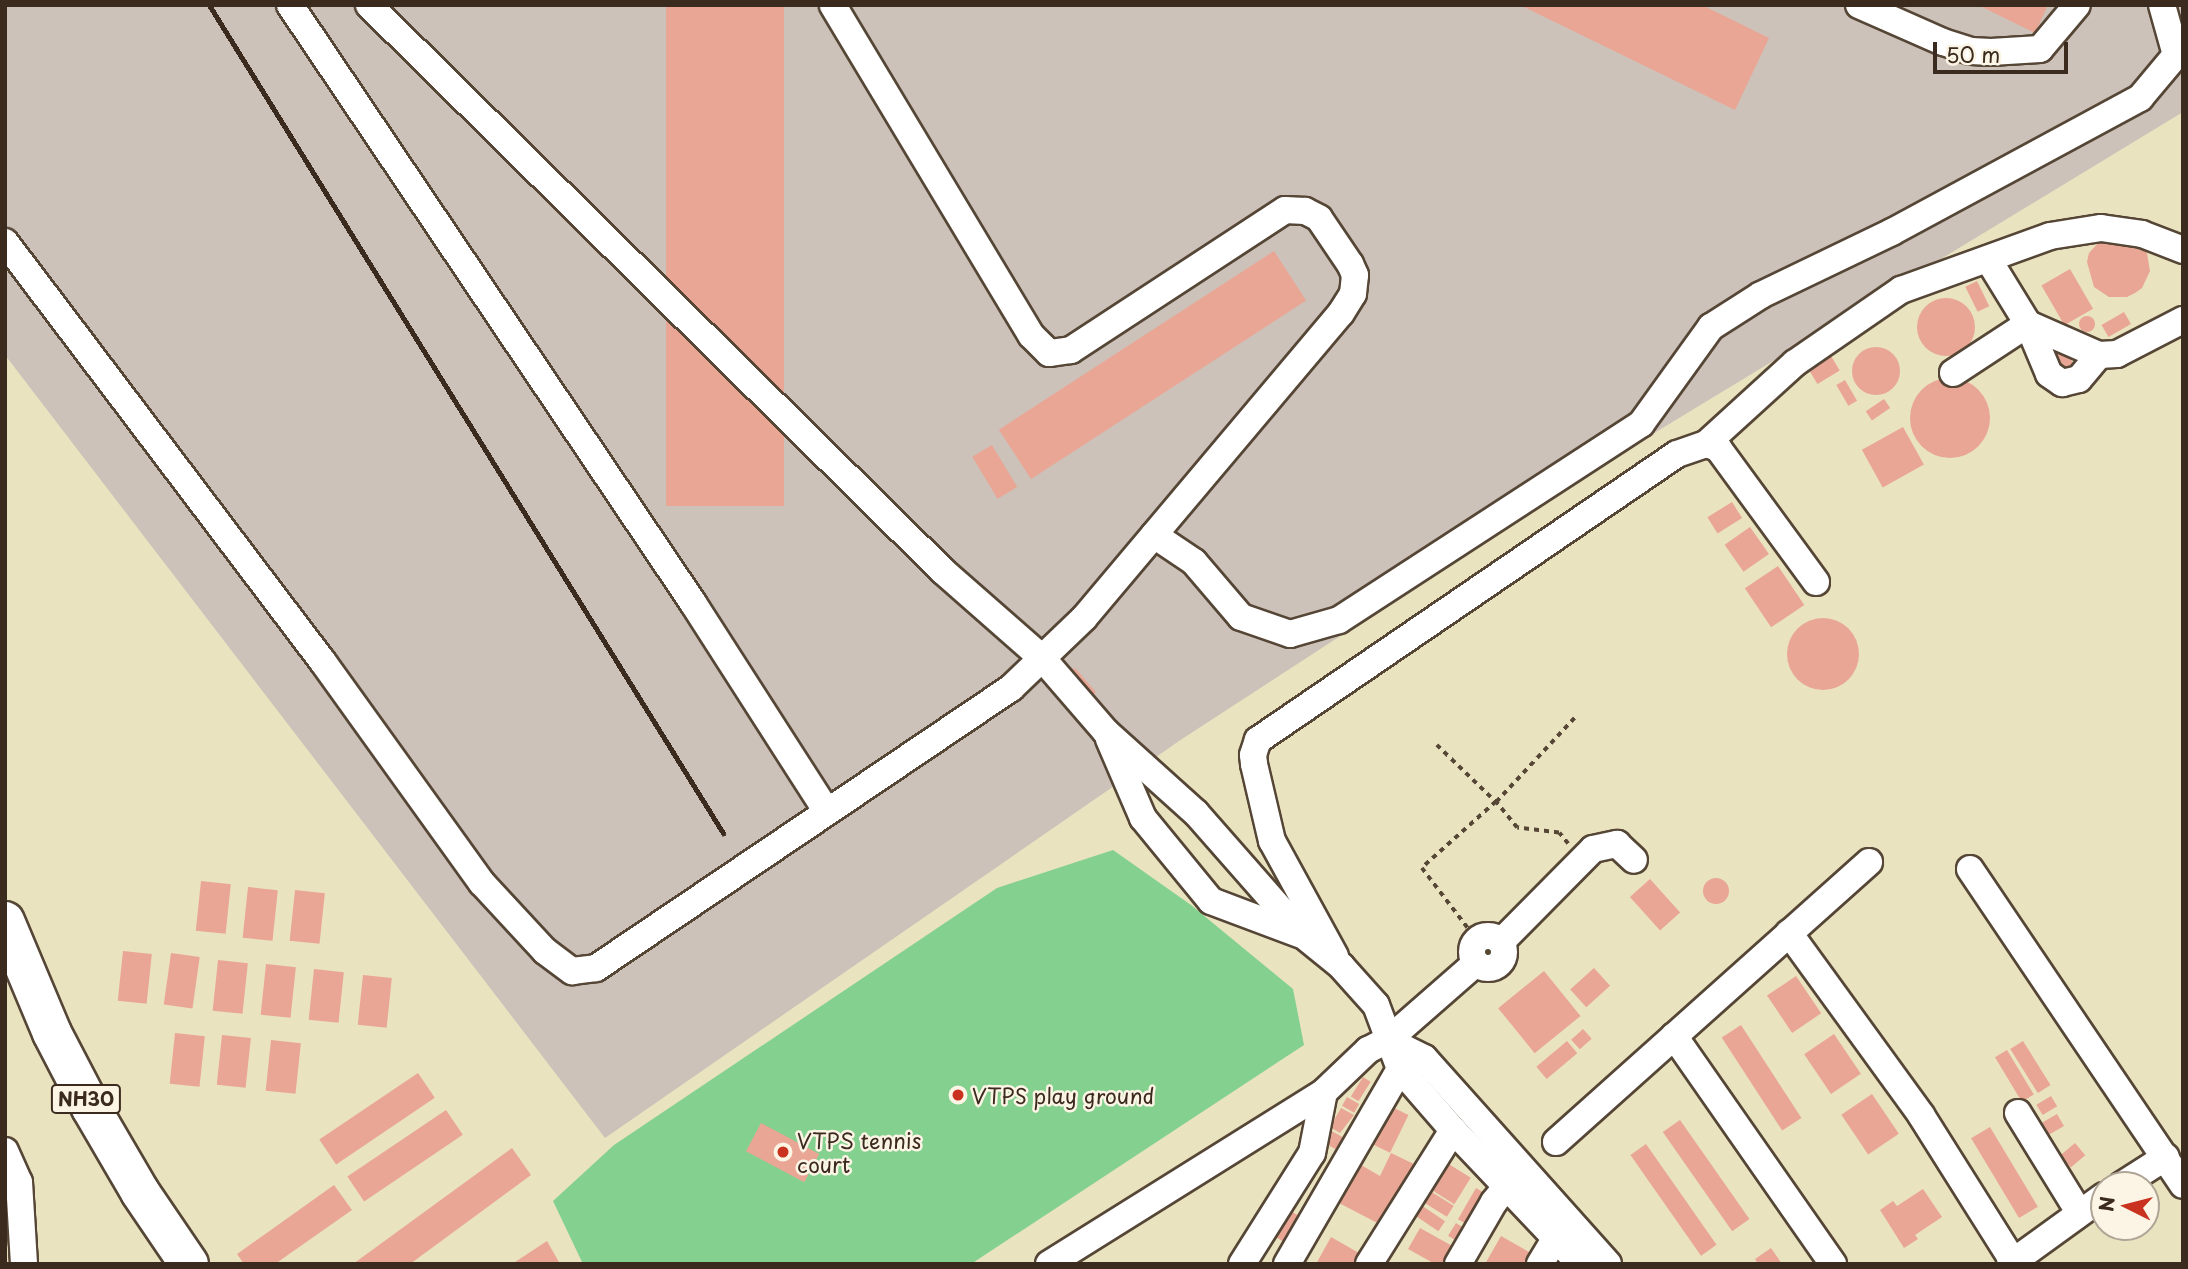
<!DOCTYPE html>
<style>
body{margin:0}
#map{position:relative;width:2188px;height:1269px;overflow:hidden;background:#eae3c0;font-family:"Playpen Sans",sans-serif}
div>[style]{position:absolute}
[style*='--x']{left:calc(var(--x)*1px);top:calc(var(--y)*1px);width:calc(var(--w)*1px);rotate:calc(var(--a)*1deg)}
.industrial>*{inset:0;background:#cdc2b9}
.green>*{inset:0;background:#83d08f}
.building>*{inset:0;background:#e9a695;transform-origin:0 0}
.round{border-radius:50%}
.path>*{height:3.5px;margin-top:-1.75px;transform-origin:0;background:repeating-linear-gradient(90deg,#554636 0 5px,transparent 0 10px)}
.roads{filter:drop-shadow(2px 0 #554636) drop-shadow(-2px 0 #554636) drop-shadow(0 2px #554636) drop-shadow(0 -2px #554636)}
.minor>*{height:26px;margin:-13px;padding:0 13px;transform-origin:13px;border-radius:13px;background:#fff}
.minor>.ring{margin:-13px;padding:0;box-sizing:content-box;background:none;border:26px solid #fff;border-radius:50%}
.highway>*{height:38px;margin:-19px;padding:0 19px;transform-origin:19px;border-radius:19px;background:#fff}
.rail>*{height:5px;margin:-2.5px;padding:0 2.5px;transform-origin:2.5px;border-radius:2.5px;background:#3b2a1e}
.dots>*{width:19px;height:19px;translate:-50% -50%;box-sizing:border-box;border:4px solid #fcf5e5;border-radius:50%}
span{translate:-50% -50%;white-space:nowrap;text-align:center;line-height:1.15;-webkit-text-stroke:5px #fcf5e5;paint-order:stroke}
.shield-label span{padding:2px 5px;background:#fcf5e5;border:2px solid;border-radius:5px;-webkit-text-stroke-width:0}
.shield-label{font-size:19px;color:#3b2a1e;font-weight:700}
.poi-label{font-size:21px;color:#3b2a1e}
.left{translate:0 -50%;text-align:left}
.frame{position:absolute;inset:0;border:7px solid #3b2a1e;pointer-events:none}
.north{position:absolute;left:2090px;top:1171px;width:70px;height:70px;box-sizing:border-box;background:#fcf5e5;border:2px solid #afa495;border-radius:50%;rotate:276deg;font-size:19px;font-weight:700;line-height:28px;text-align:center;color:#3b2a1e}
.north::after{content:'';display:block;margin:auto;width:24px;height:32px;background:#c8321e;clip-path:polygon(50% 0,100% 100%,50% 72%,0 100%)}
.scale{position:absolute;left:1933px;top:42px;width:135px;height:32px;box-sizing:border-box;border:4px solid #3b2a1e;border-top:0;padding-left:9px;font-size:21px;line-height:24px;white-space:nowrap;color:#3b2a1e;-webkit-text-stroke:5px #fcf5e5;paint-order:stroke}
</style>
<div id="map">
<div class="industrial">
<div style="clip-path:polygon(5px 5px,2183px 5px,2183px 112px,1628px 449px,1182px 739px,605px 1138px,5px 355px)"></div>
</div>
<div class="green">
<div style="clip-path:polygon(1113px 850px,1191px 905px,1293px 989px,1304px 1045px,971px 1264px,583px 1264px,553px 1201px,614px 1145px,997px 888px)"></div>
</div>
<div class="building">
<div style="left:666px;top:5px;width:118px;height:501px"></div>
<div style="clip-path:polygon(1520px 5px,1702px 5px,1769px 38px,1735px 110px)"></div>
<div style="clip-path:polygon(1978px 5px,2048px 5px,2035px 33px)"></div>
<div style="clip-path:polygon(2101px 240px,2142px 246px,2147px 253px,2150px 271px,2142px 288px,2135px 293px,2127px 297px,2109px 297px,2094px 287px,2087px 262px,2089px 253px)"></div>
<div style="left:1274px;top:251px;width:59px;height:328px;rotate:57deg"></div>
<div style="left:2070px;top:269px;width:46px;height:33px;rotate:60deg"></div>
<div style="left:1977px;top:281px;width:28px;height:13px;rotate:64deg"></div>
<div class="round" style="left:1917px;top:298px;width:58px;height:58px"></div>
<div style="left:2124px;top:312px;width:14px;height:26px;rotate:60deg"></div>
<div class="round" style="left:2079px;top:316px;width:16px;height:16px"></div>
<div style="left:2064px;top:346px;width:21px;height:11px;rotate:62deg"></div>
<div class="round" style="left:1852px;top:347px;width:48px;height:48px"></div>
<div style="left:1831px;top:356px;width:17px;height:26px;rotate:59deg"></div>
<div class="round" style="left:1910px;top:378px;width:80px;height:80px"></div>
<div style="left:1845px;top:380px;width:24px;height:10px;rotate:60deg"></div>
<div style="left:1884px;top:399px;width:11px;height:22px;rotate:56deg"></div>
<div style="left:1903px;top:427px;width:43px;height:47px;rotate:61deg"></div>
<div style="left:992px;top:445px;width:49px;height:23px;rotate:59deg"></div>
<div style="left:1732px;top:502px;width:19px;height:29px;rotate:58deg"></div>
<div style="left:1750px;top:527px;width:33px;height:31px;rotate:55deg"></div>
<div style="left:1778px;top:566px;width:47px;height:40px;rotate:56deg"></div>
<div class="round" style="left:1787px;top:618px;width:72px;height:72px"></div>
<div style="left:1075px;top:668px;width:32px;height:33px;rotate:49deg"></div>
<div class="round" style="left:1703px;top:878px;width:26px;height:26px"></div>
<div style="left:1650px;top:879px;width:45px;height:27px;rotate:48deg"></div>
<div style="left:201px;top:881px;width:30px;height:50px;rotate:6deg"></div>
<div style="left:248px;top:887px;width:30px;height:51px;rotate:6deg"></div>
<div style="left:295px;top:890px;width:30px;height:51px;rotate:6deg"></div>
<div style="left:123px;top:951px;width:29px;height:50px;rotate:6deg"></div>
<div style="left:171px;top:953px;width:29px;height:52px;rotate:8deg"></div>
<div style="left:218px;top:960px;width:30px;height:51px;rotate:6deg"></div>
<div style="left:266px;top:964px;width:30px;height:51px;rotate:6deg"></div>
<div style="left:1594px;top:968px;width:24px;height:32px;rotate:48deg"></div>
<div style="left:314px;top:969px;width:30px;height:51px;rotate:6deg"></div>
<div style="left:1544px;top:971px;width:58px;height:59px;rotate:51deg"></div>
<div style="left:363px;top:975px;width:29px;height:50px;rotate:6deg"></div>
<div style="left:1796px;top:976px;width:45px;height:35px;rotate:56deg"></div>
<div style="left:1741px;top:1025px;width:111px;height:23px;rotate:57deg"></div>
<div style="left:1583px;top:1029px;width:13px;height:16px;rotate:48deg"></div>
<div style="left:175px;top:1033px;width:30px;height:51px;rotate:6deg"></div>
<div style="left:1834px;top:1034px;width:48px;height:36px;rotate:56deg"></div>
<div style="left:222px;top:1035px;width:29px;height:50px;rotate:6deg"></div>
<div style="left:271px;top:1040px;width:30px;height:51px;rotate:6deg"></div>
<div style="left:1567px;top:1041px;width:16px;height:40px;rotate:50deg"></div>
<div style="left:2023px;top:1041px;width:52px;height:15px;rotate:58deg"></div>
<div style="left:2007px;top:1050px;width:52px;height:14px;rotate:59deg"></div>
<div style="left:418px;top:1073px;width:30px;height:119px;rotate:56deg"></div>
<div style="left:1363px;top:1077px;width:9px;height:23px;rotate:32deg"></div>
<div style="left:1872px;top:1094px;width:48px;height:37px;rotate:56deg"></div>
<div style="left:2051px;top:1096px;width:12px;height:17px;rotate:59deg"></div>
<div style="left:1347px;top:1097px;width:14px;height:10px;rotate:30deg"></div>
<div style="left:1386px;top:1104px;width:25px;height:42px;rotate:26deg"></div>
<div style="clip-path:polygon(1341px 1108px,1354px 1115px,1340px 1133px,1330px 1127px)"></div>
<div style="left:446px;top:1110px;width:30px;height:119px;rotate:56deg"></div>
<div style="left:2057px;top:1114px;width:14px;height:17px;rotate:60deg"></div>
<div style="left:1680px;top:1120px;width:121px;height:21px;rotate:55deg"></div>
<div style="left:761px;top:1123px;width:66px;height:32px;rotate:28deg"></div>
<div style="left:1990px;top:1127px;width:93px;height:22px;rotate:59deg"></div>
<div style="left:1328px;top:1129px;width:18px;height:14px;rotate:29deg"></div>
<div style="left:2075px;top:1143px;width:16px;height:19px;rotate:50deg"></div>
<div style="left:1646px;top:1144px;width:123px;height:19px;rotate:55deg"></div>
<div style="clip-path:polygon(512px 1148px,531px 1175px,410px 1264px,353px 1264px)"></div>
<div style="clip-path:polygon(1391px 1153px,1416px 1165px,1385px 1227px,1339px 1203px,1361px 1165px,1380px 1176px)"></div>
<div style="left:1447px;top:1163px;width:28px;height:31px;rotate:32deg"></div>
<div style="clip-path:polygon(334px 1185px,352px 1210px,275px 1264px,244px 1264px,237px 1254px)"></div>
<div style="left:1476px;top:1188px;width:14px;height:36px;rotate:30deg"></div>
<div style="clip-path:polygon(1923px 1189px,1942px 1217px,1915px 1235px,1918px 1239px,1904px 1248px,1880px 1210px,1893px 1201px,1897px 1206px)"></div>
<div style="left:1430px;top:1191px;width:28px;height:13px;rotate:32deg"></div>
<div style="left:1421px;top:1205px;width:29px;height:12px;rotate:34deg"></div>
<div style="left:1284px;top:1207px;width:17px;height:30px;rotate:31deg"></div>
<div style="left:1456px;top:1223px;width:13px;height:15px;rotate:32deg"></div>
<div style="clip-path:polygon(1420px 1228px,1456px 1248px,1448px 1264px,1435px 1264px,1408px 1249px)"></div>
<div style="clip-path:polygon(1501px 1236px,1536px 1256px,1532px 1264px,1485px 1264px)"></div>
<div style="clip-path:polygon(1331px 1237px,1366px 1257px,1362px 1264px,1316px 1264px)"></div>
<div style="clip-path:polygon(547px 1241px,560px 1264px,512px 1264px)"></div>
<div style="clip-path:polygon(1771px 1248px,1782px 1264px,1758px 1264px,1755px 1259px)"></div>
</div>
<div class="path">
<div style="--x:1437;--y:745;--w:82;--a:44"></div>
<div style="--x:1496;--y:802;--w:99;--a:138.3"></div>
<div style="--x:1422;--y:868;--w:91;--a:52.6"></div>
<div style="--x:1568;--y:844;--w:14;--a:-129"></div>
<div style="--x:1559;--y:833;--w:42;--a:-173.2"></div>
<div style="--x:1517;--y:828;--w:33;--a:-129"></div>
<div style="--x:1496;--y:802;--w:119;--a:-47"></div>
</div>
<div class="roads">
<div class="minor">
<div style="--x:290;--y:5;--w:721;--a:56.02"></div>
<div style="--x:693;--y:603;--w:248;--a:57.3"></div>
<div style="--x:369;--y:5;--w:806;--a:44.6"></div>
<div style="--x:943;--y:571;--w:133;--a:41.3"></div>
<div style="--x:1043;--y:659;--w:96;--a:49.2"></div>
<div style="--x:1106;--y:732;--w:121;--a:42"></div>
<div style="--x:1196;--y:813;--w:164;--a:48.7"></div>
<div style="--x:1304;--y:936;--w:48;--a:39"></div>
<div style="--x:1341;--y:966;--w:52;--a:48.1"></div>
<div style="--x:1376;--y:1005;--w:68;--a:69.4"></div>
<div style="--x:1400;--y:1069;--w:81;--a:49"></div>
<div style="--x:1453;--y:1130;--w:185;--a:46.5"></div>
<div style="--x:1859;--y:5;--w:92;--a:23.8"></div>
<div style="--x:1943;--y:42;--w:29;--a:18"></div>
<div style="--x:1971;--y:51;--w:20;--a:3"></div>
<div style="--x:1991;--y:52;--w:49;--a:-3.5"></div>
<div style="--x:2040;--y:49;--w:57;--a:-49.9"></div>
<div style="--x:5;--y:242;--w:527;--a:52.87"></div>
<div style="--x:323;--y:662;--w:272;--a:54.3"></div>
<div style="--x:482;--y:883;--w:93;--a:47.2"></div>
<div style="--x:545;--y:951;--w:34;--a:37"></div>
<div style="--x:572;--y:971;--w:24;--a:-7"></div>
<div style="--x:596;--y:968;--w:501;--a:-34.01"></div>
<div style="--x:1011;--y:688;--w:101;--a:-43.8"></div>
<div style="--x:1084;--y:618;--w:399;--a:-49.9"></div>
<div style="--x:1341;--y:313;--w:22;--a:-58"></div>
<div style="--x:1353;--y:294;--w:19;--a:-84"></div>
<div style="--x:1355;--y:275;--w:12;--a:-114"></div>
<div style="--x:1350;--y:264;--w:55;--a:-124"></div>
<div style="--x:1319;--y:218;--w:16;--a:-153"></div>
<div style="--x:1305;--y:211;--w:20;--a:-177"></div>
<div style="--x:1285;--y:210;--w:256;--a:146.8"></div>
<div style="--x:1071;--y:350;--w:22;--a:172"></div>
<div style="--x:1049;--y:353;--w:25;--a:-135"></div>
<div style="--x:1031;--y:335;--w:385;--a:-121"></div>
<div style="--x:1988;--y:259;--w:76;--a:58.4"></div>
<div style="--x:2028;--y:324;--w:54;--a:67.2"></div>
<div style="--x:2049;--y:374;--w:16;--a:35"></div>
<div style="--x:2062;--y:383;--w:17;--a:-13"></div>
<div style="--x:2079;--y:379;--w:31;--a:-50"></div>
<div style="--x:1953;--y:373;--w:90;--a:-33.2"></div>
<div style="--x:2028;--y:324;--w:77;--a:23.6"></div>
<div style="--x:2099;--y:355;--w:18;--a:-3"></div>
<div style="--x:2117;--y:354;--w:74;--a:-27.3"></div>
<div style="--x:1706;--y:444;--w:120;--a:-42.3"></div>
<div style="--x:1795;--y:363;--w:129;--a:-34.6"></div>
<div style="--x:1901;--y:290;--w:158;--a:-19.9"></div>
<div style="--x:2050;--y:236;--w:52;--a:-8.9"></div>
<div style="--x:2101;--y:228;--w:41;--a:8.3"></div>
<div style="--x:2142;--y:234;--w:44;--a:21.3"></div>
<div style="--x:1154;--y:535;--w:48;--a:34"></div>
<div style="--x:1194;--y:562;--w:72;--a:49.5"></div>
<div style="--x:1241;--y:617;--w:52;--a:19.1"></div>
<div style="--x:1290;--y:634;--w:51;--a:-15.9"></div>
<div style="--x:1339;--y:620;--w:360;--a:-33"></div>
<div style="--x:1641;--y:424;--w:120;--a:-54.2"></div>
<div style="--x:1711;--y:327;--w:59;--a:-32.6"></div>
<div style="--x:1761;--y:295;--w:145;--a:-25.7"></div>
<div style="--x:1892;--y:232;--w:282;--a:-28.4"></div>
<div style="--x:2140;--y:98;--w:56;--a:-50.1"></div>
<div style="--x:2176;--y:55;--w:52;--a:-105.6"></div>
<div style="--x:1109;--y:739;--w:86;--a:66.7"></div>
<div style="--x:1143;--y:818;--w:107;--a:50.7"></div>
<div style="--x:1211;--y:901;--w:94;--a:20.6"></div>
<div style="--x:1970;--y:869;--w:381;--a:56"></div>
<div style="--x:1789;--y:933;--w:225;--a:54"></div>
<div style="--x:1921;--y:1115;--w:173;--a:57.8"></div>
<div class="ring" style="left:1472px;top:936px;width:6px;height:6px"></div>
<div style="--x:1501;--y:942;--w:131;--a:-45.3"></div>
<div style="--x:1593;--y:849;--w:25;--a:-12"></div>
<div style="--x:1617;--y:844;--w:23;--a:43"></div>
<div style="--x:1335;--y:956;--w:131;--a:-118.7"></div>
<div style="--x:1272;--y:841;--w:79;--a:-103.2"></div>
<div style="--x:1254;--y:764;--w:9;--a:-96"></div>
<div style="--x:1253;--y:755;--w:16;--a:-72"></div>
<div style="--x:1258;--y:740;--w:507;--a:-34.32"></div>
<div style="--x:1677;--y:454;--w:31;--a:-19"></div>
<div style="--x:1706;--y:444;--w:13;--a:18"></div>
<div style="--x:1718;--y:448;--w:166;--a:53.8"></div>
<div style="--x:1674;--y:1036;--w:278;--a:55.1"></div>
<div style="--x:1388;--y:1040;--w:40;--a:26.6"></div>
<div style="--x:1424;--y:1058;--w:276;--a:48.2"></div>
<div style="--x:2018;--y:1113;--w:116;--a:58.4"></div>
<div style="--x:1556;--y:1142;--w:420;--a:-41.8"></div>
<div style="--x:5;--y:1151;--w:34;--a:66"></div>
<div style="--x:19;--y:1182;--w:82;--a:86.5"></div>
<div style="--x:2122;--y:1185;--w:52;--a:-32.5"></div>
<div style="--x:1049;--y:1264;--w:324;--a:-32"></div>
<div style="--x:1324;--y:1092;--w:61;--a:-43.7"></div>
<div style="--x:1368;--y:1050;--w:22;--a:-27"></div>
<div style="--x:1388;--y:1040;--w:117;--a:-41.2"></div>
<div style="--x:1242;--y:1264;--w:131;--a:-57.8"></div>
<div style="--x:1312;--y:1153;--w:62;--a:-78.9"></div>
<div style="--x:1287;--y:1264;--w:225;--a:-59.9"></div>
<div style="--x:1400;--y:1069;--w:15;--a:-23"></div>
<div style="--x:1369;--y:1264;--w:158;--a:-57.9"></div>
<div style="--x:1458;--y:1264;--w:72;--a:-59.9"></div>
<div style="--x:1494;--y:1202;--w:19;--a:-51"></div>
<div style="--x:1540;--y:1264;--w:31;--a:-59"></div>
<div style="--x:1556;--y:1237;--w:17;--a:-45"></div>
<div style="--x:2010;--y:1264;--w:116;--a:-35.9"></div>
</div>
<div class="highway">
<div style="--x:5;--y:921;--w:121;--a:67.2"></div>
<div style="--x:52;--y:1033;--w:85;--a:62.5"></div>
<div style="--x:91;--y:1108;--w:97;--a:59.7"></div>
<div style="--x:140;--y:1192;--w:87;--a:55.8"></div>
</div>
</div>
<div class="rail">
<div style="--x:209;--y:5;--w:975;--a:58.17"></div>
</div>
<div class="dots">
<div style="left:958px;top:1095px;background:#c8321e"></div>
<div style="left:783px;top:1152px;background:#c8321e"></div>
</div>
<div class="shield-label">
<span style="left:86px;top:1099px">NH30</span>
</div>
<div class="poi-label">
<span class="left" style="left:972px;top:1095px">VTPS play ground</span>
<span class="left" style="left:797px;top:1152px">VTPS tennis<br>court</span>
</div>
<div class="frame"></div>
<div class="north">N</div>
<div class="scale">50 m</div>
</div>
